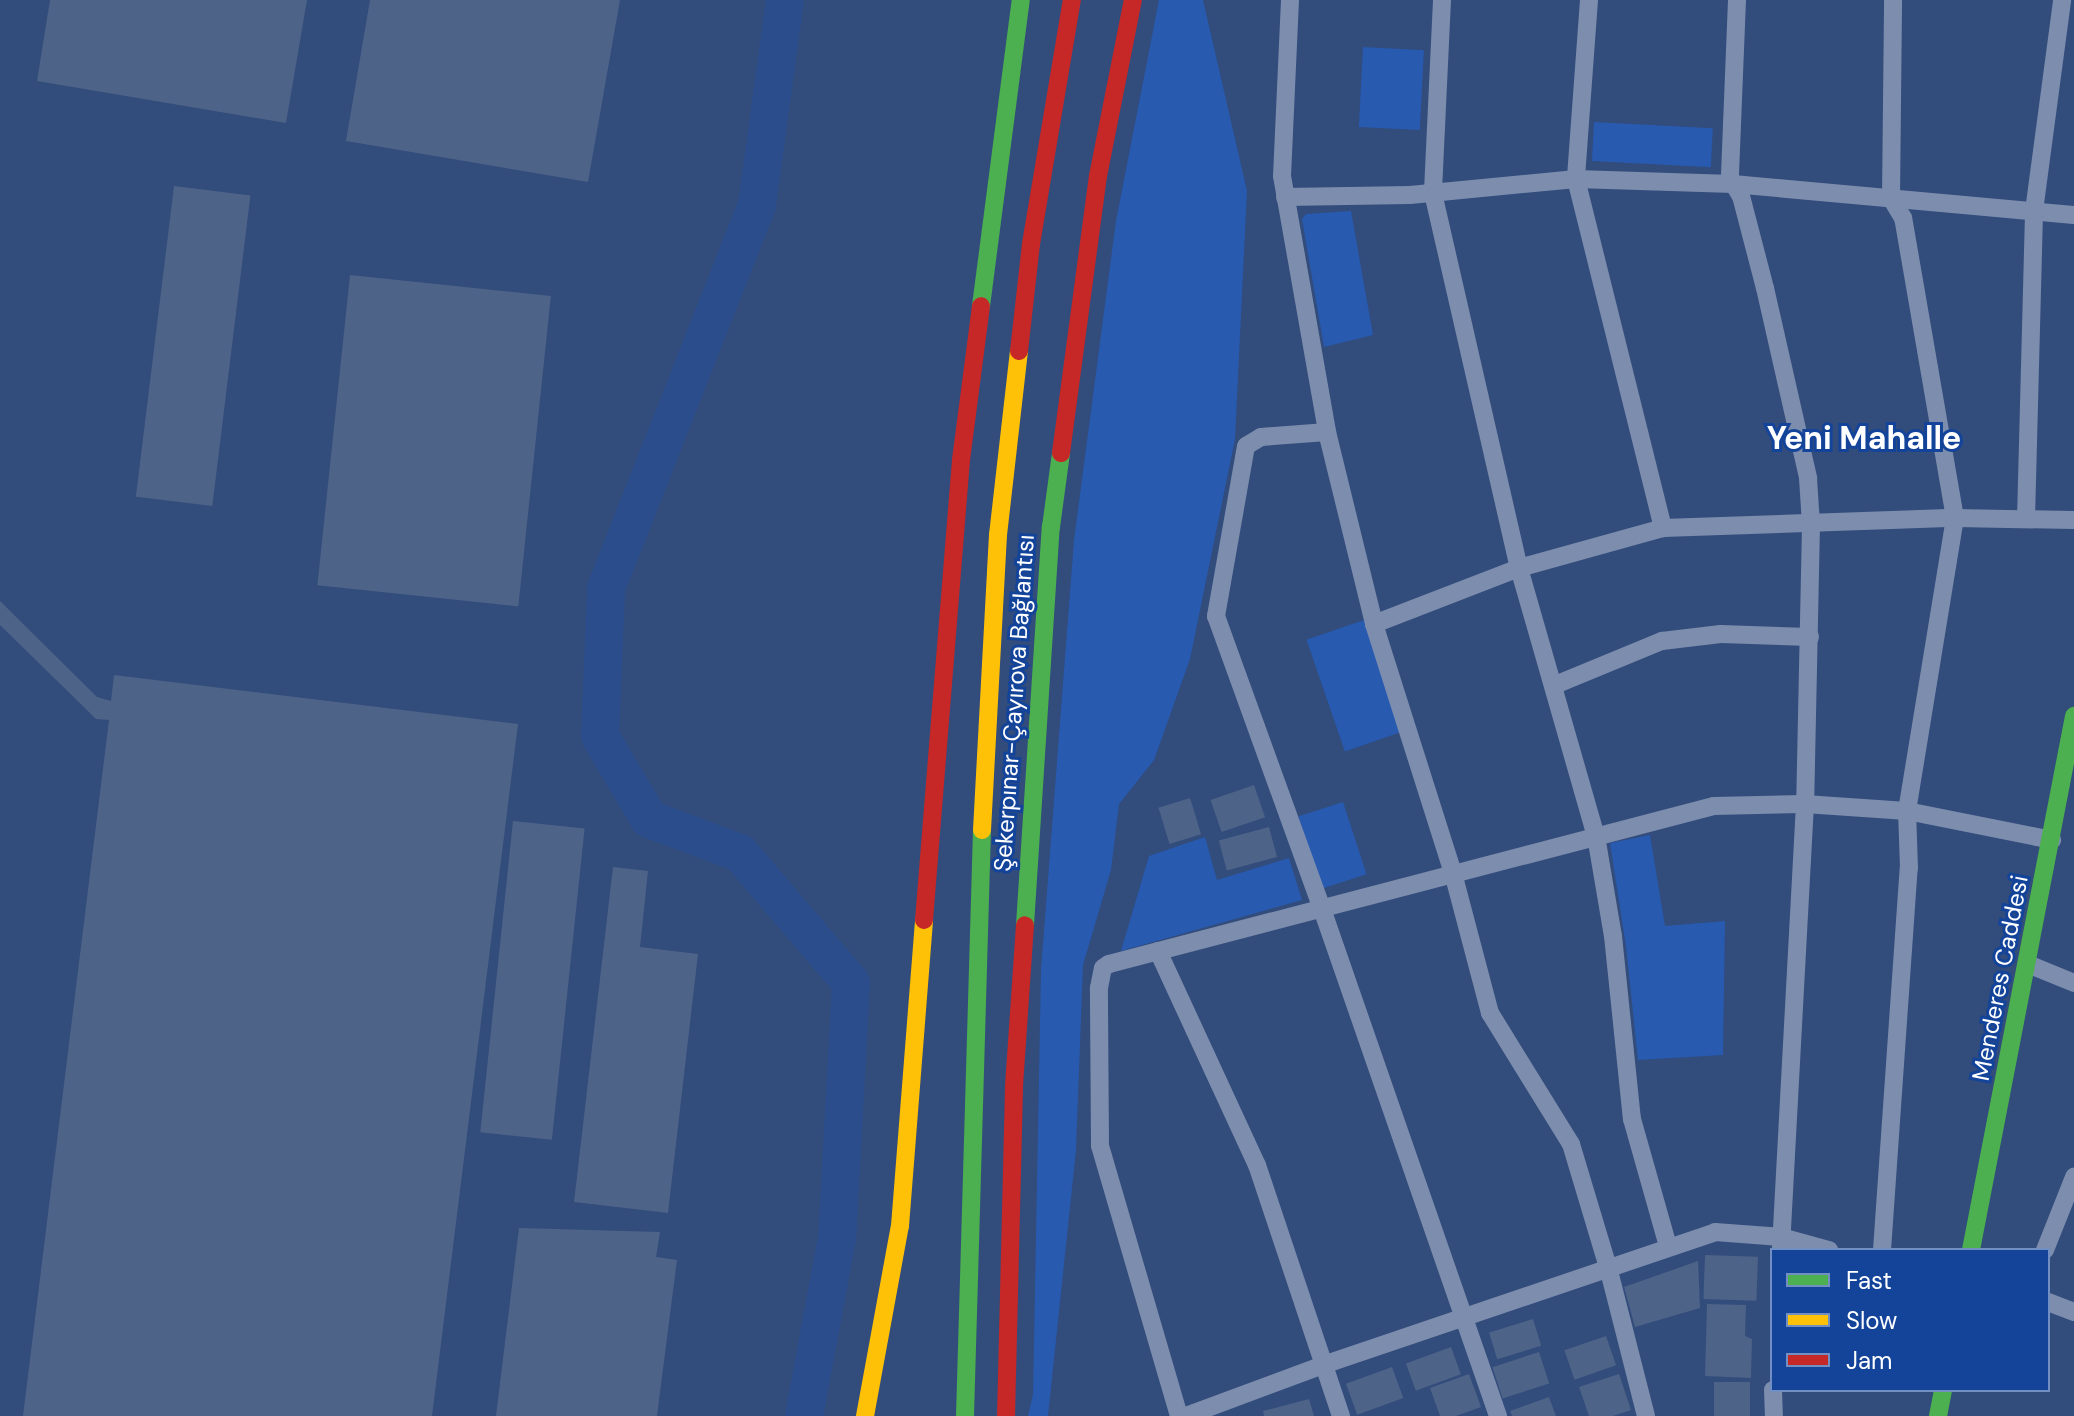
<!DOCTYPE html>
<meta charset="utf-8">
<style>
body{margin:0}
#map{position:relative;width:2074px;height:1416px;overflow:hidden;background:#324c7b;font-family:"DM Sans",sans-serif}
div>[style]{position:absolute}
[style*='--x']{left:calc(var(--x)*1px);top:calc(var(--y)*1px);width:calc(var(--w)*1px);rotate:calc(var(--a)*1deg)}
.green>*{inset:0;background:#285ab0;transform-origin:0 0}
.river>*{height:38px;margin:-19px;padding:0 19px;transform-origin:19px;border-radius:19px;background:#2b4d8c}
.building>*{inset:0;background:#4e6388;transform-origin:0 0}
.street>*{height:18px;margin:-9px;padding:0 9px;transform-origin:9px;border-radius:9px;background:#7d8dad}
.fast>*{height:18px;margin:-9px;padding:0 9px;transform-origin:9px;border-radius:9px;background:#4caf50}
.slow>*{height:18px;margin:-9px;padding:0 9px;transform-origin:9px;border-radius:9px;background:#ffc107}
.jam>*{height:18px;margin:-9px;padding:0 9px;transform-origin:9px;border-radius:9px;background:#c62828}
span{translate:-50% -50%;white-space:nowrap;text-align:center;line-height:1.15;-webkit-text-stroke:6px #13449a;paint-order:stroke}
.street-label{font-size:24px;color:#fff}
.district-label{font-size:32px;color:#fff;font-weight:700}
.legend{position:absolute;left:1770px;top:1248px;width:280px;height:144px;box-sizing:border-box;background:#13449a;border:2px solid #718fc2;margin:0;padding:10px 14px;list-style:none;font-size:24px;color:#fff}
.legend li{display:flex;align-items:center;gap:16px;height:40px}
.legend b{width:40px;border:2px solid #718fc2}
</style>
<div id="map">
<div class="green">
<div style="clip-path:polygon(1159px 0,1203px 0,1247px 191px,1235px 439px,1190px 659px,1154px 760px,1119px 804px,1111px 870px,1083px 965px,1076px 1150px,1048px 1416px,1028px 1416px,1033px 1395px,1041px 970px,1074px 540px,1116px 221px)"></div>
<div style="left:1363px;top:47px;width:61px;height:80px;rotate:3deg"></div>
<div style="left:1594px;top:122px;width:119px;height:39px;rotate:3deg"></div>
<div style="clip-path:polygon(1351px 211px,1373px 335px,1324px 347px,1302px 219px,1306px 214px)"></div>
<div style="left:1367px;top:619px;width:118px;height:64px;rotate:71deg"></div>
<div style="left:1343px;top:802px;width:76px;height:47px;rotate:72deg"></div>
<div style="clip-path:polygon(1650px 835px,1665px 926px,1725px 921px,1723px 1055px,1638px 1060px,1626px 946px,1610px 843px)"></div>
<div style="clip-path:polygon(1205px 837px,1217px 880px,1289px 858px,1302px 900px,1121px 951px,1149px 856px)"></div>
</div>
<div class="river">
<div style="--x:785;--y:0;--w:207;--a:97.8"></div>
<div style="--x:757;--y:205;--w:413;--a:111.5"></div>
<div style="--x:606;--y:589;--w:147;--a:92.3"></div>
<div style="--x:600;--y:736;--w:96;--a:59.4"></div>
<div style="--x:649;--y:819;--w:97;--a:20.5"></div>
<div style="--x:740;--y:853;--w:171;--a:49.5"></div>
<div style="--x:851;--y:983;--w:255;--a:93.1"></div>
<div style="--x:837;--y:1238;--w:181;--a:100.5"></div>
</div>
<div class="building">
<div style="clip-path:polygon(50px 0,307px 0,286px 123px,37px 81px)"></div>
<div style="clip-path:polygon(370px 0,620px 0,588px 182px,346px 141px)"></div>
<div style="left:174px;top:186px;width:77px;height:313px;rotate:7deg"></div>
<div style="left:350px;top:275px;width:202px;height:312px;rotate:6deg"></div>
<div style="clip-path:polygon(0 601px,97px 697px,111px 701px,114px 675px,518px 724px,432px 1416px,23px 1416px,109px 720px,96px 719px,0 625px)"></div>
<div style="left:1254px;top:785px;width:34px;height:46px;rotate:71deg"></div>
<div style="left:1190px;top:798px;width:38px;height:33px;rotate:73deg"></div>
<div style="left:513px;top:821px;width:72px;height:313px;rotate:6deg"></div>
<div style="left:1269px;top:827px;width:31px;height:52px;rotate:75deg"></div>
<div style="clip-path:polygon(613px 867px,648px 871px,640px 947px,698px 954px,668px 1213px,574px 1202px)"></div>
<div style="clip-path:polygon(519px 1228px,660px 1232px,656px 1257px,677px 1260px,657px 1416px,496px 1416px)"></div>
<div style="left:1705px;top:1255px;width:53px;height:44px;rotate:2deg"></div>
<div style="clip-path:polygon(1698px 1261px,1700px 1308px,1635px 1327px,1624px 1287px)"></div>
<div style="clip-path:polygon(1707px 1304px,1746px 1305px,1745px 1336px,1752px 1339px,1751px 1378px,1705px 1376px)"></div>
<div style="left:1533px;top:1319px;width:28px;height:46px;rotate:73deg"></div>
<div style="left:1606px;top:1336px;width:31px;height:44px;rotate:71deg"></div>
<div style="left:1451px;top:1347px;width:29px;height:48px;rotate:70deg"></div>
<div style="left:1539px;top:1352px;width:33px;height:49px;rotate:72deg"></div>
<div style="left:1392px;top:1367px;width:33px;height:49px;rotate:70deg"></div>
<div style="clip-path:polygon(1469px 1374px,1481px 1407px,1456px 1416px,1440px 1416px,1430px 1388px)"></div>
<div style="clip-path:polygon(1619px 1374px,1631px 1410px,1613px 1416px,1589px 1416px,1579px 1387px)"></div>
<div style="left:1750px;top:1382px;width:34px;height:36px;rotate:90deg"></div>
<div style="clip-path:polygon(1549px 1397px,1556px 1416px,1512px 1416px,1510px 1411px)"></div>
<div style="clip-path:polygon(1309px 1399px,1314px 1416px,1264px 1416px,1263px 1411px)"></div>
</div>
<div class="street">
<div style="--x:1290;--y:0;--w:176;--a:92.6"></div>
<div style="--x:1282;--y:176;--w:260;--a:80"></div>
<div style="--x:1327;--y:432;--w:198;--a:76.2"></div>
<div style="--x:1374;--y:624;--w:261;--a:72.4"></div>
<div style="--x:1453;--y:873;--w:145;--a:75.2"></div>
<div style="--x:1490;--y:1013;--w:154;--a:58.3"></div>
<div style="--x:1571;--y:1144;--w:128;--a:73.3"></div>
<div style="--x:1608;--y:1267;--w:154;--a:75.7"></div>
<div style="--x:1442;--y:0;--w:193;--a:92.7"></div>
<div style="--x:1433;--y:193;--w:385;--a:77.1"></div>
<div style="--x:1519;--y:568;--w:279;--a:74"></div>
<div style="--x:1596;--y:836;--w:101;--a:80.4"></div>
<div style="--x:1613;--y:936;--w:184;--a:84.1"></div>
<div style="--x:1632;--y:1119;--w:132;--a:74.2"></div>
<div style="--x:1589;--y:0;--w:179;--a:94.2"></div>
<div style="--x:1576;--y:179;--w:360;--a:76"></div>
<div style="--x:1737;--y:0;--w:178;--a:92.3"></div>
<div style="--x:1730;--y:178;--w:21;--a:59"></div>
<div style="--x:1741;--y:196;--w:95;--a:75.4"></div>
<div style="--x:1765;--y:288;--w:195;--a:77.2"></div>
<div style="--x:1808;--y:478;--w:47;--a:86.3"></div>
<div style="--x:1811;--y:525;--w:279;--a:91.2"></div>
<div style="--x:1805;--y:804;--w:447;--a:93.1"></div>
<div style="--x:1285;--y:197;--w:125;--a:-0.9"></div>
<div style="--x:1410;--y:195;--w:167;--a:-5.5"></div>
<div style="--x:1576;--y:179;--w:157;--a:1.8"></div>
<div style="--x:1733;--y:184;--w:342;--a:5.2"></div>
<div style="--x:1327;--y:432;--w:66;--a:175.7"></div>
<div style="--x:1261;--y:437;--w:17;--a:149"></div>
<div style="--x:1246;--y:446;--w:173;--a:100"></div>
<div style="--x:1216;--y:616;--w:308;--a:70.1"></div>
<div style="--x:1321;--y:906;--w:540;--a:70.86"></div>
<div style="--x:2026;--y:519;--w:308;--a:-88.5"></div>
<div style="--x:2034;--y:211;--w:213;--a:-82.4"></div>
<div style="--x:1374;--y:624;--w:155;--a:-21.1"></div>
<div style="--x:1519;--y:568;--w:149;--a:-15.5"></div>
<div style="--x:1663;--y:528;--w:292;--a:-2"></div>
<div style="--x:1955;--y:518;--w:119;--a:1"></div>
<div style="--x:1555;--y:685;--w:116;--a:-22.4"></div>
<div style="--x:1662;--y:641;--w:59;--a:-6.8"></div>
<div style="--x:1721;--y:634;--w:89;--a:1.9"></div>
<div style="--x:1158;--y:951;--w:236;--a:65.2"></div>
<div style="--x:1257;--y:1165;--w:265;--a:71.5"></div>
<div style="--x:2028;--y:964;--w:50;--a:22.4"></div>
<div style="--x:1882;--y:1250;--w:383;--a:-86"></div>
<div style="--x:1909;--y:868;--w:57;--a:-92"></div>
<div style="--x:1907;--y:811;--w:297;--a:-80.7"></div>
<div style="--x:1955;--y:518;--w:304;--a:-99.8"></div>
<div style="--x:1903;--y:218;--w:23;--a:-121"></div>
<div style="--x:1891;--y:198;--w:198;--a:-89.4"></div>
<div style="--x:2045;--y:1250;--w:79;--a:-68.3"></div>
<div style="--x:2048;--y:1302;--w:28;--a:21"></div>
<div style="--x:1773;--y:1390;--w:26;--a:88"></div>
<div style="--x:1179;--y:1416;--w:281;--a:-106.3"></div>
<div style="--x:1100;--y:1146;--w:158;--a:-90.4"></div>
<div style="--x:1099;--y:988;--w:20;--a:-79"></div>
<div style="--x:1103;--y:968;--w:7;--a:-34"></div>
<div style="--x:1109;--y:964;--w:625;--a:-14.64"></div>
<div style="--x:1714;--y:806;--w:91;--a:-1.3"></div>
<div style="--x:1805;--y:804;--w:102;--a:3.9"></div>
<div style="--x:1907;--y:811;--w:148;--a:11.3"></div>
<div style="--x:1186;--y:1416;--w:149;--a:-20.4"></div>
<div style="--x:1326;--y:1364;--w:411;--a:-18.7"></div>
<div style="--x:1715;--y:1232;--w:66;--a:4.3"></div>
<div style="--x:1781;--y:1237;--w:50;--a:15.2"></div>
</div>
<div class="fast">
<div style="--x:981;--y:306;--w:309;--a:-82.6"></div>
<div style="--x:1025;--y:925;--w:399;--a:-86.3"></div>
<div style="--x:1051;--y:527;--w:75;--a:-82.3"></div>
<div style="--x:1971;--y:1250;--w:544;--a:-79.08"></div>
<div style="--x:965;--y:1416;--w:586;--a:-88.34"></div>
<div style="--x:1938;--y:1416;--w:26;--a:-79"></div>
</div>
<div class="slow">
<div style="--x:982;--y:830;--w:295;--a:-86.9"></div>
<div style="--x:998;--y:535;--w:185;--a:-83.5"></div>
<div style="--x:865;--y:1416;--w:193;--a:-79.6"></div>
<div style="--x:900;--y:1226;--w:307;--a:-85.5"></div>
</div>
<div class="jam">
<div style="--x:1019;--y:351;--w:108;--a:-83.6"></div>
<div style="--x:1031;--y:244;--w:247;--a:-80.5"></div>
<div style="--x:1061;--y:453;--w:279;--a:-82.4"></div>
<div style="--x:1098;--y:176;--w:179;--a:-78.8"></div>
<div style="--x:924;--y:920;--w:461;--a:-85.4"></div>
<div style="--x:961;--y:460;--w:155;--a:-82.6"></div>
<div style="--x:1006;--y:1416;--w:330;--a:-88.6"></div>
<div style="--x:1014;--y:1086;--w:161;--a:-86.1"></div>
</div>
<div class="street-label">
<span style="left:1014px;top:703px;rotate:-86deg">Şekerpınar-Çayırova Bağlantısı</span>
<span style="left:2000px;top:978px;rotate:-79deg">Menderes Caddesi</span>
</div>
<div class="district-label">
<span style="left:1864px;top:438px">Yeni Mahalle</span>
</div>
<ul class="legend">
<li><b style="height:10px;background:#4caf50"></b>Fast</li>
<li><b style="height:10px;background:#ffc107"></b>Slow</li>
<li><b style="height:10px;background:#c62828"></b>Jam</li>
</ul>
</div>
